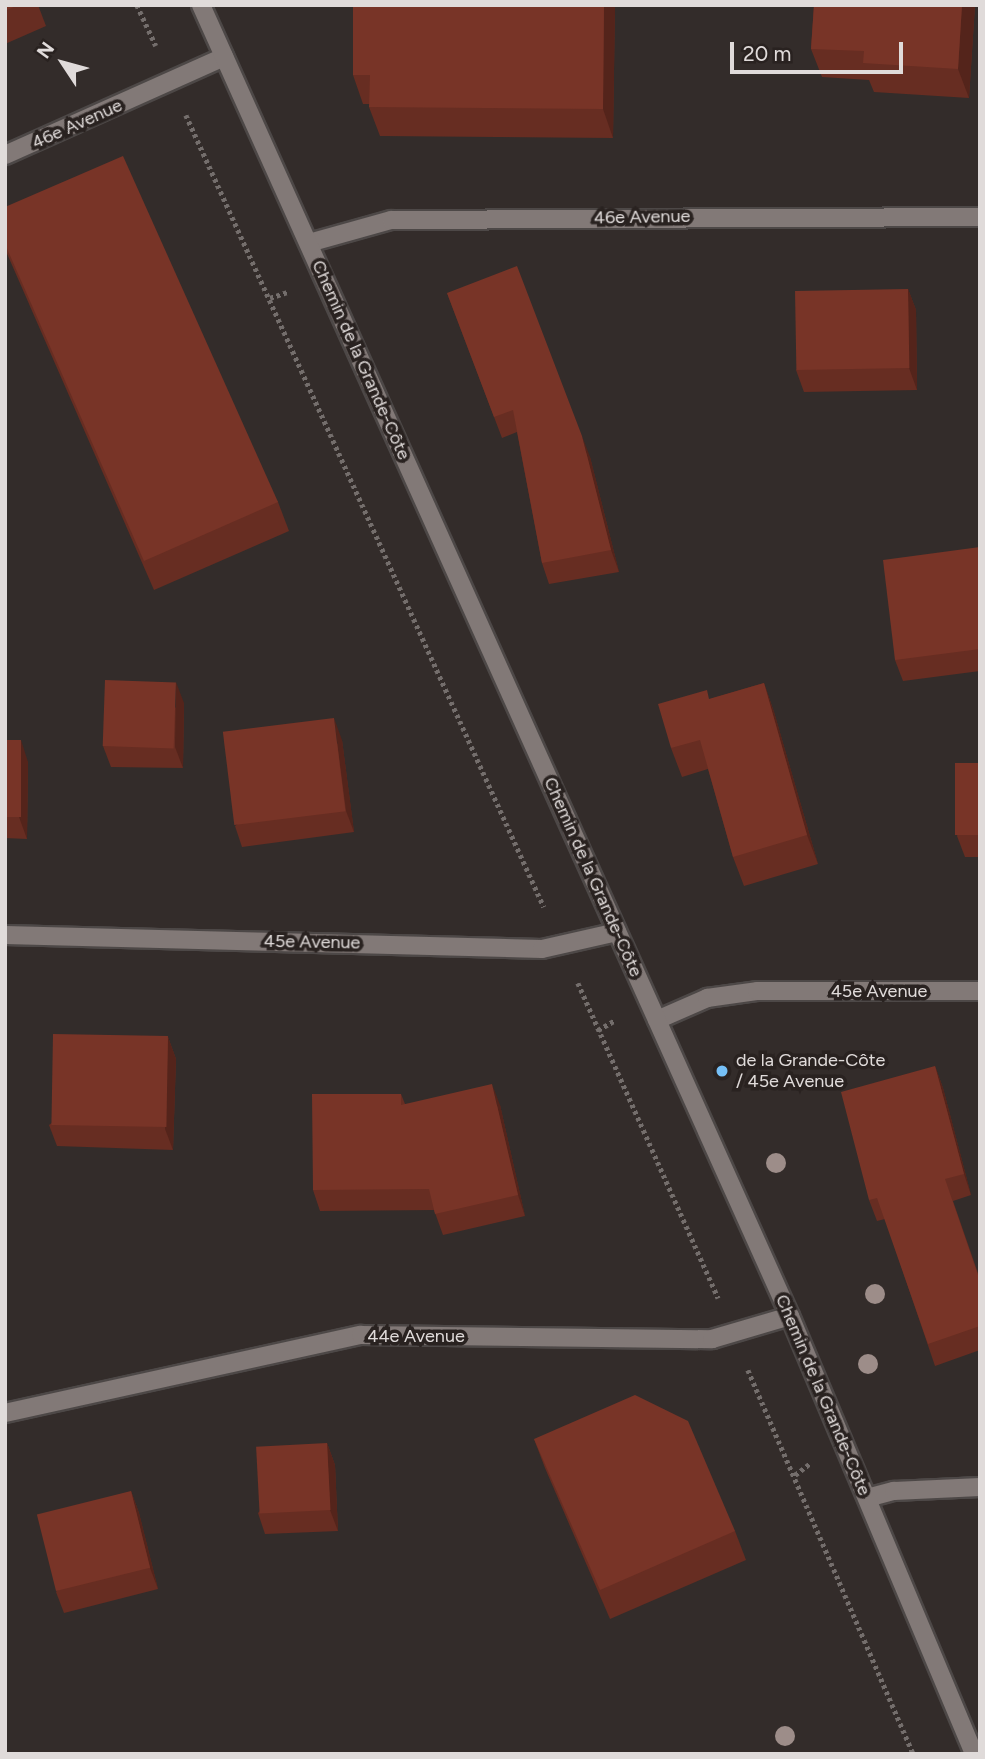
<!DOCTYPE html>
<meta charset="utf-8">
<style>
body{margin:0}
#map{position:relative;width:985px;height:1759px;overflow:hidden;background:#332c2a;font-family:Figtree,sans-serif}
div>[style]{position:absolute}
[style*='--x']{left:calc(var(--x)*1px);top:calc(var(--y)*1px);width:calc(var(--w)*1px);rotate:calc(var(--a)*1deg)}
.path>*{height:4.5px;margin-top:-2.25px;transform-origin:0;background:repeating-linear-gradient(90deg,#746e6c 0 3.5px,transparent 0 7px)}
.roads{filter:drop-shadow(2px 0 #4d4847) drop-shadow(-2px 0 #4d4847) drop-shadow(0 2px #4d4847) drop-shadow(0 -2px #4d4847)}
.street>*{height:18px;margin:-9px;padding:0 9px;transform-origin:9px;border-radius:9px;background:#827977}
.secondary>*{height:18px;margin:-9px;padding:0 9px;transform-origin:9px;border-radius:9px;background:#827977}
.trees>*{width:20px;height:20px;margin:-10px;border-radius:50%;background:#9d8d89}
.wall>*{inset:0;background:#672d22}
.shaded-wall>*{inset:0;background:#54241b}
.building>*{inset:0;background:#783427;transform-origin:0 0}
.dots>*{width:19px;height:19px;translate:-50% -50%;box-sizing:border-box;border:4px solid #292220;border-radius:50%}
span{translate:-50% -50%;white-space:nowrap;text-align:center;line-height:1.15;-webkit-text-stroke:7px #292220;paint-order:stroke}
.street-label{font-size:18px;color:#e0dbda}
.poi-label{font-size:18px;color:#e0dbda}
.left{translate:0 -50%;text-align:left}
.frame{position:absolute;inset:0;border:7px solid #e0dbda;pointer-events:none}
.north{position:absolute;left:28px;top:28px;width:70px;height:70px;-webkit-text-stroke:5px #292220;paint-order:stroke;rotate:306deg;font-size:19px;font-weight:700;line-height:28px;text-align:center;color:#e0dbda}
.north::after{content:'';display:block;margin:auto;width:24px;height:32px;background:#e0dbda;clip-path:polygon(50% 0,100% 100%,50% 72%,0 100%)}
.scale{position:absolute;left:730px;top:42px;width:173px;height:32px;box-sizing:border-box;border:4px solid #e0dbda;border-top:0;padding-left:9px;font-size:21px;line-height:24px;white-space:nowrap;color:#e0dbda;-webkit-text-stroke:5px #292220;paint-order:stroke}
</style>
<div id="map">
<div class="path">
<div style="--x:137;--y:5;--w:45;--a:65.1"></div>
<div style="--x:186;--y:115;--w:869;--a:65.68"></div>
<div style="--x:270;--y:298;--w:18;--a:-19"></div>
<div style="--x:578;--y:983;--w:345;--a:66"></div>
<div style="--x:598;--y:1030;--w:20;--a:-30"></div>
<div style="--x:748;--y:1370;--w:418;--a:66.7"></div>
<div style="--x:795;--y:1475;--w:18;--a:-38"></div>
</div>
<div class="roads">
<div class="street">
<div style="--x:5;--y:155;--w:240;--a:-24.1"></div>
<div style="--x:309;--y:243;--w:85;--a:-15.7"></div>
<div style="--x:391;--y:220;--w:589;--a:-0.29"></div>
<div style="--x:5;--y:935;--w:537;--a:1.49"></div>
<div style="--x:542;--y:949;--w:77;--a:-12.8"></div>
<div style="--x:657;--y:1020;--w:55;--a:-23.7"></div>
<div style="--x:707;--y:998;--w:50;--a:-8"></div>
<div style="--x:757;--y:991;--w:223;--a:0"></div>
<div style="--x:5;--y:1413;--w:364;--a:-12.4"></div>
<div style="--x:361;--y:1335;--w:351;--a:0.7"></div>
<div style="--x:712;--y:1339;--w:81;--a:-16.4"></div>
<div style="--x:867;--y:1498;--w:28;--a:-15"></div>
<div style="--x:894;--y:1491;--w:86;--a:-2.7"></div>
</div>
<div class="secondary">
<div style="--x:201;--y:5;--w:1437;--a:65.81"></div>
<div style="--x:790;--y:1316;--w:475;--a:67.2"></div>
</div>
</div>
<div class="trees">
<div style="left:776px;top:1163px"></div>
<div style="left:875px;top:1294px"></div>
<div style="left:868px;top:1364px"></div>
<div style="left:785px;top:1736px"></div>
</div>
<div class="wall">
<div style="clip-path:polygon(5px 5px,38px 5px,46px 26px,5px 44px)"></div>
<div style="clip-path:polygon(353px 5px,615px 5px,613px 138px,380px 136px,369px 107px,370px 104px,363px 104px,353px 75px)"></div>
<div style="clip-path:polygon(814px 5px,975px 5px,969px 98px,874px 92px,869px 80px,822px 77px,811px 49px)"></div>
<div style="clip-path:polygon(5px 207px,278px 502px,289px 531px,154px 590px,5px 249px)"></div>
<div style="clip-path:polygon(908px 289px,916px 310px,917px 390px,804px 392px,796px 370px)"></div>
<div style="clip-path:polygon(447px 293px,590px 457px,619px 572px,549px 584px,542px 563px,517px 432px,502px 438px)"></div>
<div style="clip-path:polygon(980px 547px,980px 671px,903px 681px,895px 660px)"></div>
<div style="clip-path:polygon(764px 683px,774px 712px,818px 864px,744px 886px,733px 857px,708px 769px,682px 777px,671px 748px,710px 699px)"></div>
<div style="clip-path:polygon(184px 703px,183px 768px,111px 767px,103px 746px)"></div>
<div style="clip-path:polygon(5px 740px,28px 762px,27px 839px,5px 838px)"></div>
<div style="clip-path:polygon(342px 740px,354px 832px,242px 847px,235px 826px)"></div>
<div style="clip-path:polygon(980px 763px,980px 857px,965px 857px,957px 836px)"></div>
<div style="clip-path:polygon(168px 1037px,176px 1059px,173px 1150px,57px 1146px,49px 1125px)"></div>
<div style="clip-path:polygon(935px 1066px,943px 1088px,971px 1195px,953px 1201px,980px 1279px,980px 1350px,935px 1366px,885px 1219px,877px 1221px,869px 1200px)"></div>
<div style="clip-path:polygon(401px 1094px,405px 1104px,500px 1105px,525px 1216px,443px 1235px,434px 1210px,320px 1211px,313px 1190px)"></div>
<div style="clip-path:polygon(534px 1439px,735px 1531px,746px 1560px,610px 1619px,545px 1468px)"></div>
<div style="clip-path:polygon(327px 1443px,335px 1465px,338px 1531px,265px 1534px,258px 1513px)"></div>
<div style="clip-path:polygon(131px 1491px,139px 1513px,158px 1589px,64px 1613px,56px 1592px)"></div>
</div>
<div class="shaded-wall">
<div style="clip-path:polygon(604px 5px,615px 5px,613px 138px,603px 109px)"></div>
<div style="clip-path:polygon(962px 5px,975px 5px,969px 98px,958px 69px)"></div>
<div style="clip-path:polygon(908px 289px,916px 310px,917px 390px,909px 368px)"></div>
<div style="clip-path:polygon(582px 436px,590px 457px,619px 572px,611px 550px)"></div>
<div style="clip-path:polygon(176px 682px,184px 703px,183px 768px,175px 747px)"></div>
<div style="clip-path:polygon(764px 683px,774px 712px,818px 864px,807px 835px)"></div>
<div style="clip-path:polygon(334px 718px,342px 740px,354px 832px,346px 811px)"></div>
<div style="clip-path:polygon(21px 740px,28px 762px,27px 839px,19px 817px)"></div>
<div style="clip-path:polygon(168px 1037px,176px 1059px,173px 1150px,165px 1129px)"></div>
<div style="clip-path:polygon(935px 1066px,943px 1088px,971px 1195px,964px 1174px)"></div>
<div style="clip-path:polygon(492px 1084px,500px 1105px,525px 1216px,518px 1195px)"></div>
<div style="clip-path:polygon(327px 1443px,335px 1465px,338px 1531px,330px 1510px)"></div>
<div style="clip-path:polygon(131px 1491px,139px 1513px,158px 1589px,150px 1568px)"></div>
</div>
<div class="building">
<div style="clip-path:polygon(5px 5px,18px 5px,5px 11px)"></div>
<div style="clip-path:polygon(353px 5px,604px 5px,603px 109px,369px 107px,370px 75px,353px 75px)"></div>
<div style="clip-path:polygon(814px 5px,962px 5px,958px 69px,863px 63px,864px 51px,811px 49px)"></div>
<div style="clip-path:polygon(123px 156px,278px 502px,144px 561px,5px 244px,5px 207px)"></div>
<div style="clip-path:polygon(517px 266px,582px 436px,611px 550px,542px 563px,513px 410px,494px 417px,447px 293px)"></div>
<div style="left:908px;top:289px;width:79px;height:113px;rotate:89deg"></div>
<div style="clip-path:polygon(980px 547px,980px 649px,895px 660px,883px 560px)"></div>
<div style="left:105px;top:680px;width:71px;height:66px;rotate:2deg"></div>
<div style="clip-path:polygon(764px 683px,807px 835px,733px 857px,700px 740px,671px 748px,658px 704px,707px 690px,709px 699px)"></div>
<div style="left:334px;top:718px;width:94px;height:112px;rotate:83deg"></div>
<div style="left:5px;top:740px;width:16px;height:77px"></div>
<div style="left:980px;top:763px;width:72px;height:25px;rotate:90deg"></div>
<div style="left:53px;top:1034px;width:115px;height:91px;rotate:1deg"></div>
<div style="clip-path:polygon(935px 1066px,964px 1174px,945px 1179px,980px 1281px,980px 1326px,928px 1344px,877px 1198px,869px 1200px,841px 1092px)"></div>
<div style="clip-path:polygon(492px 1084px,518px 1195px,435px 1214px,429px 1189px,313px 1190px,312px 1094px,401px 1094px,401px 1105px)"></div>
<div style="clip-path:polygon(635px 1395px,688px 1421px,735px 1531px,600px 1590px,534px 1439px)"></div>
<div style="left:327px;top:1443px;width:67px;height:71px;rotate:87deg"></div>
<div style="left:131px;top:1491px;width:79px;height:97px;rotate:76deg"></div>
</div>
<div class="dots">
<div style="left:722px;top:1071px;background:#76c0f7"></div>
</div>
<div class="street-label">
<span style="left:77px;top:124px;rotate:-24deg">46e Avenue</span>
<span style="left:642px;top:217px;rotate:-1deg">46e Avenue</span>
<span style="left:361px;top:360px;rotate:66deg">Chemin de la Grande-Côte</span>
<span style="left:593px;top:877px;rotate:66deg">Chemin de la Grande-Côte</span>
<span style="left:312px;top:942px;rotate:1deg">45e Avenue</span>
<span style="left:879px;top:991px">45e Avenue</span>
<span style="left:416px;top:1336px">44e Avenue</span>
<span style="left:823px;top:1395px;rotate:67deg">Chemin de la Grande-Côte</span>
</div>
<div class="poi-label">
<span class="left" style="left:736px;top:1071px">de la Grande-Côte<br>/ 45e Avenue</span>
</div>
<div class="frame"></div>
<div class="north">N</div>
<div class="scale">20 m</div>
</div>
